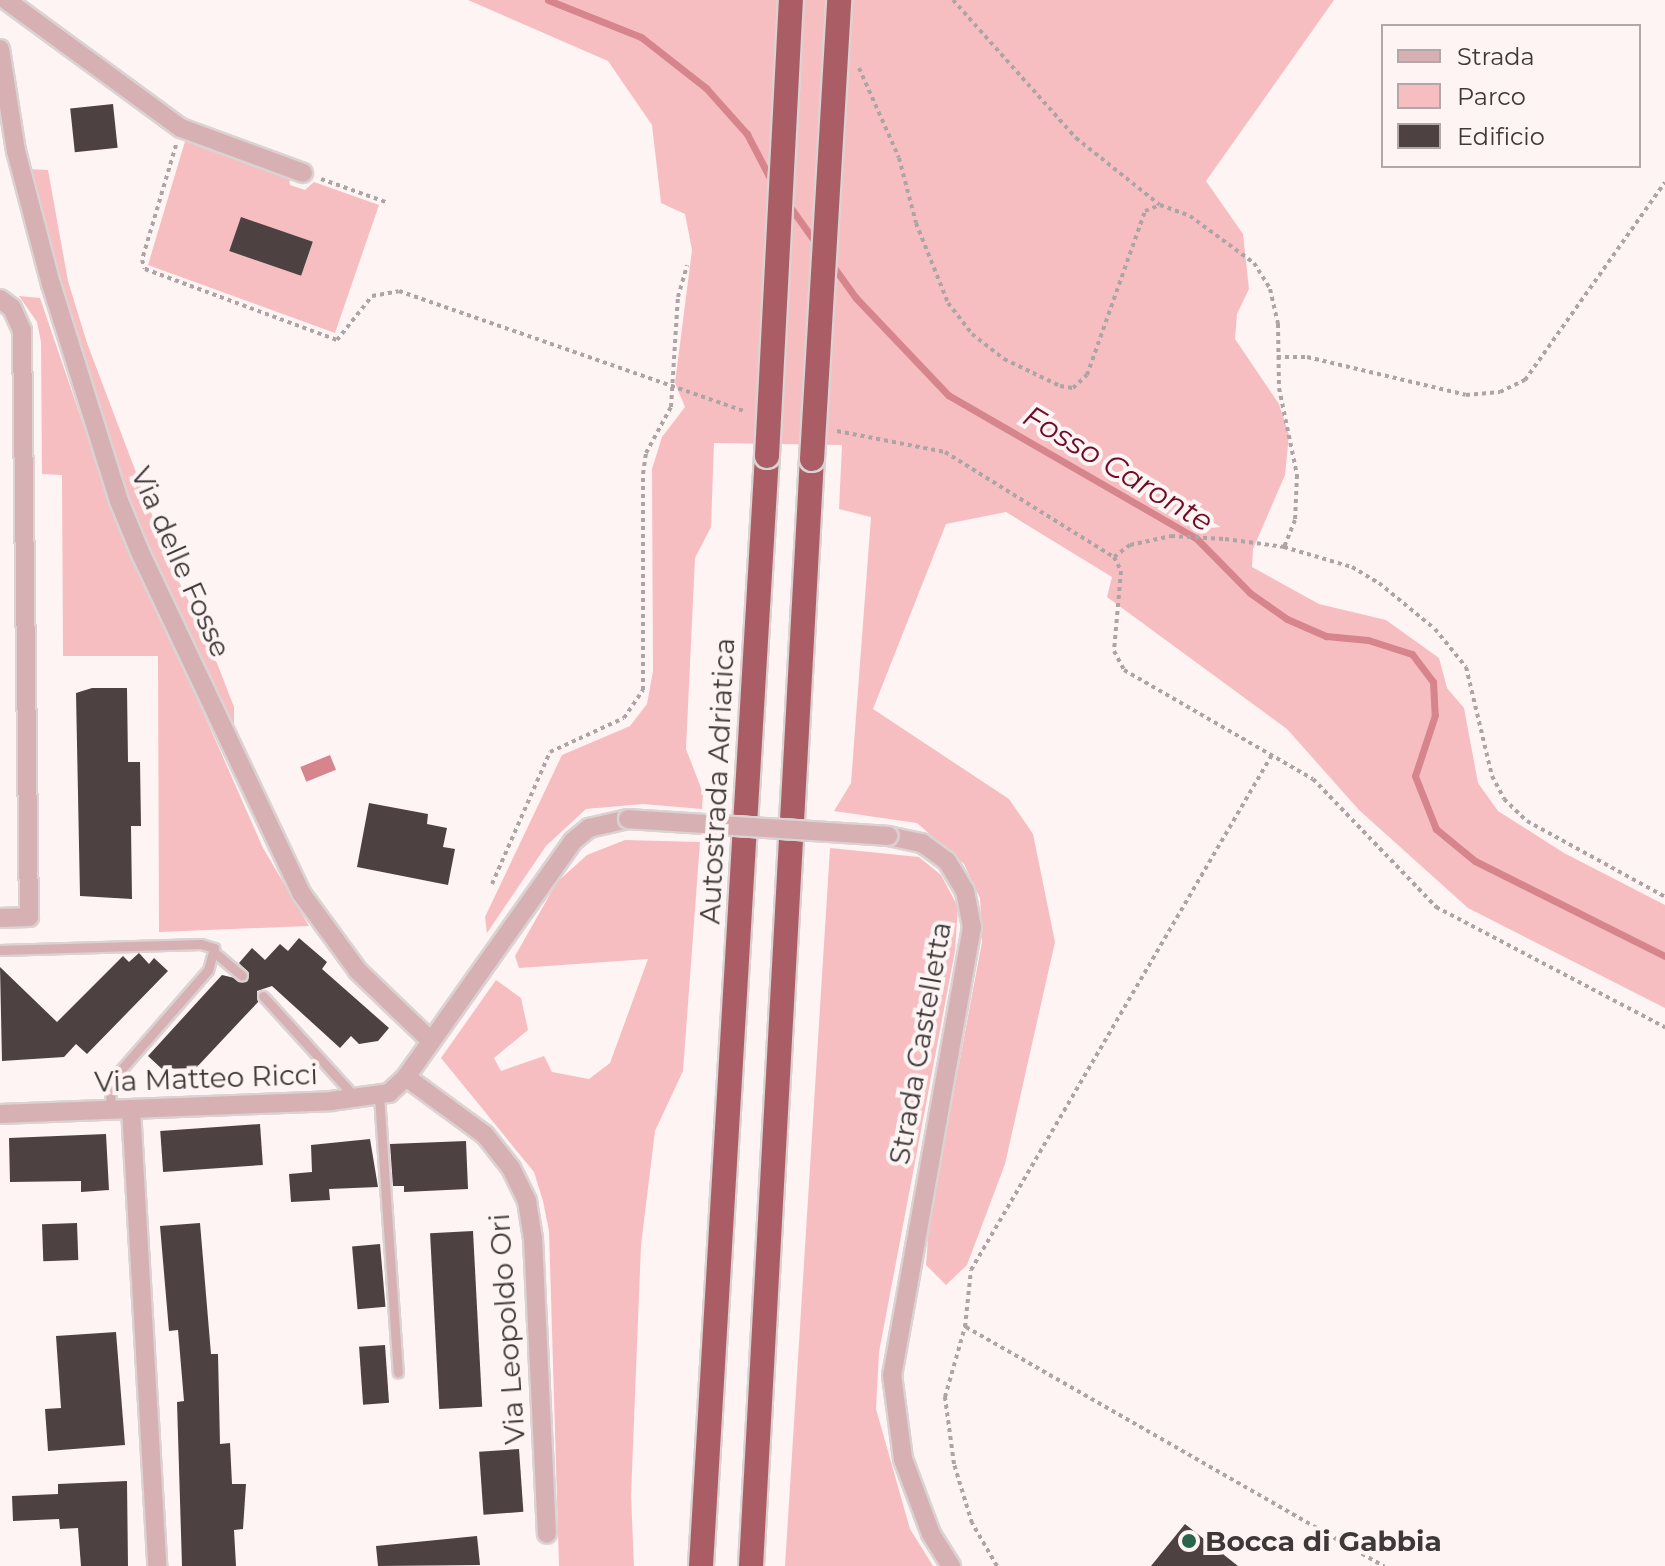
<!DOCTYPE html>
<style>
body{margin:0}
#map{position:relative;width:1665px;height:1566px;overflow:hidden;background:#fef4f4;font-family:Montserrat,sans-serif}
div>[style]{position:absolute}
[style*='--x']{left:calc(var(--x)*1px);top:calc(var(--y)*1px);width:calc(var(--w)*1px);rotate:calc(var(--a)*1deg)}
.green>*{inset:0;background:#f7bec2}
.water>*{inset:0;background:#d6858c;transform-origin:0 0}
.stream>*{height:7px;margin:-3.5px;padding:0 3.5px;transform-origin:3.5px;border-radius:3.5px;background:#d6858c}
.building>*{inset:0;background:#4e4142;transform-origin:0 0}
.path>*{height:4px;margin-top:-2px;transform-origin:0;background:repeating-linear-gradient(90deg,#ada5a5 0 4px,transparent 0 8px)}
.roads{filter:drop-shadow(2px 0 #dbd2d2) drop-shadow(-2px 0 #dbd2d2) drop-shadow(0 2px #dbd2d2) drop-shadow(0 -2px #dbd2d2)}
.service>*{height:9px;margin:-4.5px;padding:0 4.5px;transform-origin:4.5px;border-radius:4.5px;background:#d7b0b3}
.minor>*{height:18px;margin:-9px;padding:0 9px;transform-origin:9px;border-radius:9px;background:#d7b0b3}
.motorway>*{height:24px;margin:-12px;padding:0 12px;transform-origin:12px;border-radius:12px;background:#ab5d66}
.bridges{filter:drop-shadow(2px 0 #dbd2d2) drop-shadow(-2px 0 #dbd2d2) drop-shadow(0 2px #dbd2d2) drop-shadow(0 -2px #dbd2d2)}
.minor-bridge>*{height:18px;margin:-9px;padding:0 9px;transform-origin:9px;border-radius:9px;background:#d7b0b3}
.motorway-bridge>*{height:24px;margin:-12px;padding:0 12px;transform-origin:12px;border-radius:12px;background:#ab5d66}
.dots>*{width:22px;height:22px;translate:-50% -50%;box-sizing:border-box;border:4px solid #fef4f4;border-radius:50%}
span{translate:-50% -50%;white-space:nowrap;text-align:center;line-height:1.15;-webkit-text-stroke:8px #fef4f4;paint-order:stroke}
.street-label{font-size:28px;color:#3e3838}
.poi-label{font-size:28px;color:#3e3838;font-weight:700}
.left{translate:0 -50%;text-align:left}
.water-label{font-size:30px;color:#6f0b26;font-style:italic}
.legend{position:absolute;left:1381px;top:24px;width:260px;height:144px;box-sizing:border-box;background:#fef4f4;border:2px solid #b1a9a9;margin:0;padding:10px 14px;list-style:none;font-size:24px;color:#3e3838}
.legend li{display:flex;align-items:center;gap:16px;height:40px}
.legend b{width:40px;border:2px solid #b1a9a9}
</style>
<div id="map">
<div class="green">
<div style="clip-path:polygon(468px 0,1334px 0,1206px 181px,1243px 234px,1249px 289px,1237px 314px,1235px 339px,1279px 404px,1289px 435px,1285px 475px,1253px 549px,1252px 567px,1319px 604px,1386px 620px,1439px 658px,1447px 688px,1464px 708px,1478px 783px,1498px 811px,1564px 853px,1665px 905px,1665px 1008px,1468px 908px,1359px 810px,1287px 729px,1107px 597px,1112px 577px,1006px 512px,946px 524px,873px 709px,1009px 799px,1033px 834px,1055px 942px,1005px 1164px,967px 1265px,946px 1285px,926px 1265px,929px 1224px,982px 942px,980px 898px,964px 864px,917px 823px,834px 811px,851px 783px,871px 517px,839px 509px,842px 445px,714px 443px,711px 527px,695px 558px,686px 749px,703px 793px,702px 809px,643px 804px,586px 809px,546px 846px,487px 933px,485px 917px,562px 755px,630px 726px,647px 704px,653px 671px,652px 469px,662px 437px,685px 407px,675px 383px,692px 250px,685px 214px,661px 203px,652px 125px,608px 61px)"></div>
<div style="clip-path:polygon(evenodd,186px 138px,289px 174px,290px 185px,305px 190px,314px 182px,379px 205px,335px 333px,148px 265px,186px 138px,241px 218px,313px 242px,301px 276px,241px 218px)"></div>
<div style="clip-path:polygon(28px 169px,48px 170px,68px 281px,87px 343px,173px 570px,208px 640px,234px 707px,234px 728px,145px 548px,80px 366px)"></div>
<div style="clip-path:polygon(19px 296px,40px 298px,107px 494px,263px 848px,309px 926px,159px 932px,158px 656px,63px 656px,62px 475px,42px 474px,41px 342px,37px 322px)"></div>
<div style="clip-path:polygon(625px 840px,700px 842px,683px 1071px,655px 1131px,641px 1245px,631px 1496px,634px 1566px,559px 1566px,549px 1231px,543px 1201px,534px 1172px,441px 1058px,496px 980px,521px 998px,528px 1030px,494px 1058px,501px 1071px,544px 1056px,552px 1072px,589px 1079px,610px 1063px,648px 959px,519px 968px,515px 956px,557px 882px,587px 855px)"></div>
<div style="clip-path:polygon(830px 848px,919px 857px,941px 875px,958px 907px,955px 951px,879px 1352px,876px 1409px,910px 1529px,933px 1566px,785px 1566px)"></div>
</div>
<div class="water">
<div style="left:330px;top:755px;width:16px;height:32px;rotate:68deg"></div>
</div>
<div class="stream">
<div style="--x:548;--y:0;--w:100;--a:21.7"></div>
<div style="--x:641;--y:37;--w:83;--a:38.1"></div>
<div style="--x:706;--y:88;--w:62;--a:48.3"></div>
<div style="--x:747;--y:134;--w:56;--a:62.5"></div>
<div style="--x:788;--y:204;--w:52;--a:54.5"></div>
<div style="--x:830;--y:262;--w:44;--a:54.2"></div>
<div style="--x:856;--y:298;--w:134;--a:46.5"></div>
<div style="--x:948;--y:395;--w:286;--a:30"></div>
<div style="--x:1196;--y:538;--w:77;--a:45.5"></div>
<div style="--x:1250;--y:593;--w:45;--a:35.1"></div>
<div style="--x:1287;--y:619;--w:43;--a:23.6"></div>
<div style="--x:1326;--y:636;--w:42;--a:5.4"></div>
<div style="--x:1368;--y:640;--w:46;--a:17.7"></div>
<div style="--x:1412;--y:654;--w:35;--a:53"></div>
<div style="--x:1433;--y:682;--w:33;--a:87"></div>
<div style="--x:1435;--y:715;--w:64;--a:108.2"></div>
<div style="--x:1415;--y:776;--w:57;--a:68.4"></div>
<div style="--x:1436;--y:829;--w:50;--a:39.4"></div>
<div style="--x:1475;--y:861;--w:212;--a:26.6"></div>
</div>
<div class="building">
<div style="left:113px;top:104px;width:44px;height:43px;rotate:84deg"></div>
<div style="left:241px;top:217px;width:76px;height:36px;rotate:19deg"></div>
<div style="clip-path:polygon(92px 688px,127px 688px,128px 762px,140px 762px,141px 826px,131px 826px,132px 899px,80px 896px,76px 693px)"></div>
<div style="clip-path:polygon(369px 803px,428px 814px,427px 824px,447px 828px,443px 847px,455px 849px,448px 885px,357px 867px)"></div>
<div style="clip-path:polygon(299px 938px,327px 962px,322px 969px,389px 1028px,378px 1041px,359px 1044px,351px 1036px,340px 1048px,272px 986px,257px 991px,258px 1002px,196px 1068px,162px 1069px,148px 1056px,222px 975px,247px 981px,249px 973px,239px 963px,252px 948px,265px 960px,280px 944px,288px 951px)"></div>
<div style="clip-path:polygon(139px 953px,149px 964px,154px 958px,168px 971px,87px 1054px,76px 1044px,64px 1057px,2px 1061px,0 967px,57px 1022px,123px 956px,129px 962px)"></div>
<div style="left:260px;top:1124px;width:41px;height:100px;rotate:86deg"></div>
<div style="clip-path:polygon(106px 1134px,109px 1190px,81px 1192px,81px 1181px,10px 1182px,9px 1138px)"></div>
<div style="clip-path:polygon(370px 1139px,378px 1187px,329px 1189px,330px 1200px,291px 1202px,289px 1174px,312px 1172px,311px 1145px)"></div>
<div style="clip-path:polygon(466px 1141px,468px 1189px,404px 1192px,404px 1186px,393px 1186px,390px 1144px)"></div>
<div style="left:77px;top:1223px;width:37px;height:35px;rotate:88deg"></div>
<div style="clip-path:polygon(200px 1223px,211px 1354px,218px 1354px,220px 1444px,230px 1443px,232px 1484px,246px 1484px,243px 1529px,234px 1530px,236px 1566px,182px 1566px,177px 1402px,184px 1401px,178px 1330px,169px 1331px,160px 1226px)"></div>
<div style="left:473px;top:1231px;width:176px;height:43px;rotate:87deg"></div>
<div style="left:380px;top:1244px;width:63px;height:28px;rotate:85deg"></div>
<div style="clip-path:polygon(116px 1332px,125px 1445px,48px 1451px,45px 1409px,61px 1408px,56px 1336px)"></div>
<div style="left:385px;top:1345px;width:58px;height:26px;rotate:86deg"></div>
<div style="left:519px;top:1449px;width:63px;height:40px;rotate:86deg"></div>
<div style="clip-path:polygon(127px 1481px,128px 1566px,81px 1566px,78px 1528px,60px 1529px,59px 1519px,13px 1521px,12px 1496px,58px 1494px,58px 1484px)"></div>
<div style="clip-path:polygon(1185px 1524px,1238px 1566px,1151px 1566px)"></div>
<div style="clip-path:polygon(477px 1536px,480px 1565px,378px 1566px,376px 1546px)"></div>
</div>
<div class="path">
<div style="--x:953;--y:0;--w:185;--a:48.3"></div>
<div style="--x:1076;--y:138;--w:107;--a:38.6"></div>
<div style="--x:1160;--y:205;--w:32;--a:20"></div>
<div style="--x:1190;--y:216;--w:79;--a:36.3"></div>
<div style="--x:1254;--y:263;--w:31;--a:58"></div>
<div style="--x:1270;--y:289;--w:36;--a:77"></div>
<div style="--x:1278;--y:324;--w:64;--a:89.1"></div>
<div style="--x:1279;--y:388;--w:89;--a:78.3"></div>
<div style="--x:1297;--y:475;--w:45;--a:92.5"></div>
<div style="--x:1295;--y:520;--w:29;--a:112"></div>
<div style="--x:859;--y:68;--w:98;--a:66"></div>
<div style="--x:899;--y:158;--w:67;--a:75.3"></div>
<div style="--x:916;--y:223;--w:86;--a:68.2"></div>
<div style="--x:948;--y:303;--w:39;--a:52"></div>
<div style="--x:972;--y:334;--w:41;--a:38"></div>
<div style="--x:1004;--y:359;--w:62;--a:25.7"></div>
<div style="--x:1060;--y:386;--w:13;--a:9"></div>
<div style="--x:1073;--y:388;--w:19;--a:-43"></div>
<div style="--x:1087;--y:375;--w:174;--a:-70.5"></div>
<div style="--x:1145;--y:211;--w:16;--a:-22"></div>
<div style="--x:176;--y:145;--w:120;--a:106.5"></div>
<div style="--x:142;--y:260;--w:9;--a:72"></div>
<div style="--x:145;--y:269;--w:205;--a:20.3"></div>
<div style="--x:337;--y:340;--w:56;--a:-51.5"></div>
<div style="--x:372;--y:296;--w:27;--a:-10"></div>
<div style="--x:399;--y:291;--w:367;--a:19.2"></div>
<div style="--x:321;--y:179;--w:69;--a:19.5"></div>
<div style="--x:1277;--y:357;--w:30;--a:0"></div>
<div style="--x:1307;--y:357;--w:163;--a:13.4"></div>
<div style="--x:1466;--y:395;--w:34;--a:-5"></div>
<div style="--x:1500;--y:392;--w:28;--a:-26"></div>
<div style="--x:1525;--y:380;--w:242;--a:-54.7"></div>
<div style="--x:837;--y:431;--w:110;--a:11"></div>
<div style="--x:945;--y:452;--w:199;--a:31.9"></div>
<div style="--x:1114;--y:557;--w:16;--a:63"></div>
<div style="--x:1121;--y:571;--w:80;--a:95"></div>
<div style="--x:1114;--y:651;--w:21;--a:62"></div>
<div style="--x:1124;--y:670;--w:218;--a:30"></div>
<div style="--x:1313;--y:779;--w:178;--a:46.1"></div>
<div style="--x:1436;--y:907;--w:259;--a:27.7"></div>
<div style="--x:1114;--y:557;--w:20;--a:-37"></div>
<div style="--x:1130;--y:545;--w:42;--a:-12.4"></div>
<div style="--x:1171;--y:536;--w:54;--a:3.2"></div>
<div style="--x:1225;--y:539;--w:60;--a:7.7"></div>
<div style="--x:1284;--y:547;--w:71;--a:16.4"></div>
<div style="--x:1352;--y:567;--w:31;--a:31"></div>
<div style="--x:1379;--y:583;--w:72;--a:39.4"></div>
<div style="--x:1435;--y:629;--w:49;--a:50.8"></div>
<div style="--x:1466;--y:667;--w:112;--a:76.6"></div>
<div style="--x:1492;--y:776;--w:26;--a:62"></div>
<div style="--x:1504;--y:799;--w:32;--a:44"></div>
<div style="--x:1527;--y:821;--w:158;--a:28.8"></div>
<div style="--x:492;--y:884;--w:144;--a:-66.3"></div>
<div style="--x:550;--y:752;--w:81;--a:-24.7"></div>
<div style="--x:624;--y:718;--w:34;--a:-56"></div>
<div style="--x:643;--y:690;--w:216;--a:-90"></div>
<div style="--x:643;--y:474;--w:21;--a:-82"></div>
<div style="--x:646;--y:453;--w:52;--a:-61.5"></div>
<div style="--x:671;--y:407;--w:110;--a:-86.4"></div>
<div style="--x:678;--y:297;--w:33;--a:-74"></div>
<div style="--x:966;--y:1327;--w:482;--a:29.8"></div>
<div style="--x:997;--y:1566;--w:50;--a:-120.2"></div>
<div style="--x:972;--y:1523;--w:62;--a:-107"></div>
<div style="--x:954;--y:1464;--w:68;--a:-97.7"></div>
<div style="--x:945;--y:1397;--w:73;--a:-74.1"></div>
<div style="--x:965;--y:1327;--w:57;--a:-84"></div>
<div style="--x:971;--y:1270;--w:599;--a:-59.71"></div>
</div>
<div class="roads">
<div class="service">
<div style="--x:0;--y:950;--w:201;--a:-1.7"></div>
<div style="--x:201;--y:944;--w:14;--a:17"></div>
<div style="--x:214;--y:948;--w:23;--a:105"></div>
<div style="--x:208;--y:970;--w:147;--a:131.1"></div>
<div style="--x:111;--y:1081;--w:29;--a:92"></div>
<div style="--x:215;--y:953;--w:35;--a:40"></div>
<div style="--x:263;--y:996;--w:137;--a:47.7"></div>
<div style="--x:379;--y:1096;--w:277;--a:86.1"></div>
</div>
<div class="minor">
<div style="--x:6;--y:0;--w:217;--a:36.2"></div>
<div style="--x:181;--y:128;--w:130;--a:20.2"></div>
<div style="--x:0;--y:49;--w:103;--a:81.1"></div>
<div style="--x:16;--y:151;--w:138;--a:75.3"></div>
<div style="--x:51;--y:284;--w:227;--a:72.6"></div>
<div style="--x:119;--y:501;--w:55;--a:67.6"></div>
<div style="--x:140;--y:552;--w:377;--a:64.7"></div>
<div style="--x:301;--y:893;--w:97;--a:53.8"></div>
<div style="--x:358;--y:971;--w:101;--a:43.8"></div>
<div style="--x:0;--y:299;--w:15;--a:37"></div>
<div style="--x:12;--y:308;--w:24;--a:66"></div>
<div style="--x:22;--y:330;--w:587;--a:89.32"></div>
<div style="--x:29;--y:917;--w:29;--a:178"></div>
<div style="--x:888;--y:836;--w:35;--a:12"></div>
<div style="--x:922;--y:843;--w:31;--a:36"></div>
<div style="--x:947;--y:861;--w:35;--a:59"></div>
<div style="--x:965;--y:891;--w:37;--a:79"></div>
<div style="--x:972;--y:927;--w:455;--a:100.1"></div>
<div style="--x:892;--y:1375;--w:85;--a:82.5"></div>
<div style="--x:903;--y:1459;--w:80;--a:69.5"></div>
<div style="--x:931;--y:1534;--w:38;--a:58"></div>
<div style="--x:406;--y:1077;--w:98;--a:36.3"></div>
<div style="--x:485;--y:1135;--w:42;--a:51.8"></div>
<div style="--x:511;--y:1168;--w:37;--a:64"></div>
<div style="--x:527;--y:1201;--w:38;--a:81"></div>
<div style="--x:533;--y:1239;--w:295;--a:87.3"></div>
<div style="--x:131;--y:1109;--w:458;--a:86.7"></div>
<div style="--x:0;--y:1114;--w:331;--a:-2.2"></div>
<div style="--x:331;--y:1101;--w:59;--a:-7.9"></div>
<div style="--x:389;--y:1093;--w:23;--a:-43"></div>
<div style="--x:406;--y:1077;--w:289;--a:-54.7"></div>
<div style="--x:573;--y:841;--w:21;--a:-39"></div>
<div style="--x:589;--y:828;--w:40;--a:-13"></div>
</div>
<div class="motorway">
<div style="--x:701;--y:1566;--w:1112;--a:-86.6"></div>
<div style="--x:751;--y:1566;--w:1109;--a:-86.85"></div>
</div>
</div>
<div class="bridges">
<div class="minor-bridge">
<div style="--x:628;--y:819;--w:261;--a:3.7"></div>
</div>
<div class="motorway-bridge">
<div style="--x:767;--y:456;--w:457;--a:-87"></div>
<div style="--x:812;--y:459;--w:460;--a:-86.6"></div>
</div>
</div>
<div class="dots">
<div style="left:1189px;top:1541px;background:#2b644c"></div>
</div>
<div class="street-label">
<span style="left:181px;top:562px;rotate:66deg">Via delle Fosse</span>
<span style="left:717px;top:781px;rotate:-87deg">Autostrada Adriatica</span>
<span style="left:920px;top:1043px;rotate:-80deg">Strada Castelletta</span>
<span style="left:206px;top:1078px;rotate:-2deg">Via Matteo Ricci</span>
<span style="left:507px;top:1329px;rotate:-94deg">Via Leopoldo Ori</span>
</div>
<div class="poi-label">
<span class="left" style="left:1205px;top:1541px">Bocca di Gabbia</span>
</div>
<div class="water-label">
<span style="left:1118px;top:469px;rotate:31deg">Fosso Caronte</span>
</div>
<ul class="legend">
<li><b style="height:10px;background:#d7b0b3"></b>Strada</li>
<li><b style="height:22px;background:#f7bec2"></b>Parco</li>
<li><b style="height:22px;background:#4e4142"></b>Edificio</li>
</ul>
</div>
